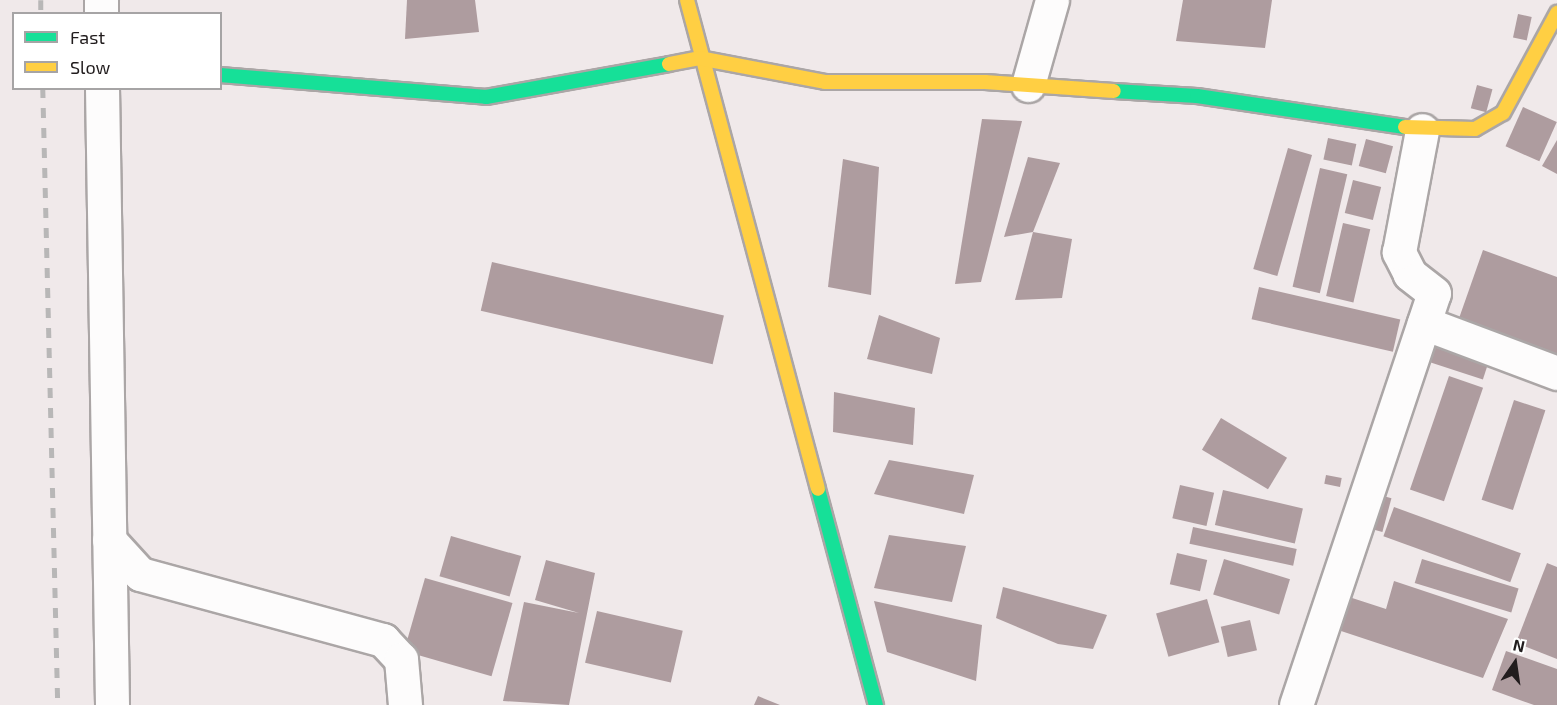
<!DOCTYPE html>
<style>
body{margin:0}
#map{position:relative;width:1557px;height:705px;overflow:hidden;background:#f0e9ea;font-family:"Exo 2",sans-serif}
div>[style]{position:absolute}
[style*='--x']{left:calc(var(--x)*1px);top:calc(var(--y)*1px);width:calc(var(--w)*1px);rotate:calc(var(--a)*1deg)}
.building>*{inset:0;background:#ae9c9f;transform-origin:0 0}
.roads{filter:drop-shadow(2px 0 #aba6a6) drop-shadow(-2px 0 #aba6a6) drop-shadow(0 2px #aba6a6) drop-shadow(0 -2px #aba6a6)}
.street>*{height:33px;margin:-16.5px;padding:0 16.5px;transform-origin:16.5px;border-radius:16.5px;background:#fdfcfc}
.fast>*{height:14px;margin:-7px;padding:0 7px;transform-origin:7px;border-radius:7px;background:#16e098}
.slow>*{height:14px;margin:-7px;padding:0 7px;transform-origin:7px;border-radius:7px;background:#ffcf43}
.rail>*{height:4.5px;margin-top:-2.25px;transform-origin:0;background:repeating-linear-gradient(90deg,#b8b7b7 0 10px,transparent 0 20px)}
span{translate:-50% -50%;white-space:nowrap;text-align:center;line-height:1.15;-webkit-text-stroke:6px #fff;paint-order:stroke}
.legend{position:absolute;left:12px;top:12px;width:210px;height:78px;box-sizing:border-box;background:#fff;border:2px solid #a6a4a5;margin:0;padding:8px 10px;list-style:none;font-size:18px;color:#211c1d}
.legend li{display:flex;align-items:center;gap:12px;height:30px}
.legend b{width:30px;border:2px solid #a6a4a5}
.north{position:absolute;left:1485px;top:633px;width:60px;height:60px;-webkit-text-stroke:4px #fff;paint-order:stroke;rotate:13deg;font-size:16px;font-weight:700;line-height:24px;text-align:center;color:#211c1d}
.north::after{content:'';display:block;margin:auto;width:21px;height:27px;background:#211c1d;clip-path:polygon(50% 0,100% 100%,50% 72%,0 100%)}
</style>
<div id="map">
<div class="building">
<div style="clip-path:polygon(407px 0,475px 0,479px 32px,405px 39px)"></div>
<div style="clip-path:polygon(1183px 0,1272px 0,1265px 48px,1176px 41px)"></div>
<div style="left:1518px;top:14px;width:14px;height:24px;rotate:12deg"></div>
<div style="left:1477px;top:85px;width:16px;height:24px;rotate:15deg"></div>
<div style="left:1523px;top:107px;width:37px;height:43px;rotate:24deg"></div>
<div style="clip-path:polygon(982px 119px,1022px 121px,981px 282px,955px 284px)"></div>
<div style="left:1328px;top:138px;width:29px;height:22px;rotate:12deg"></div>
<div style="left:1366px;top:139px;width:28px;height:28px;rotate:15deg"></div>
<div style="clip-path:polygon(1557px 140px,1557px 174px,1542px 166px)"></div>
<div style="left:1288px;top:148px;width:25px;height:126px;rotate:16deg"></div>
<div style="clip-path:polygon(1028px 157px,1060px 163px,1033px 232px,1004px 237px)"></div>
<div style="clip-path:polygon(843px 159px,879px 167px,871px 295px,828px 287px)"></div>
<div style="left:1320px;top:168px;width:28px;height:122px;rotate:13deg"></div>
<div style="left:1353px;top:180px;width:29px;height:34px;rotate:14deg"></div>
<div style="left:1343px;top:223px;width:28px;height:75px;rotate:13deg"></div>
<div style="clip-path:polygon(1033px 232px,1072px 239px,1062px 298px,1015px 300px)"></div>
<div style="clip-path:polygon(1483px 250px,1557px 277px,1557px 360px,1457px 324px)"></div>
<div style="left:492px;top:262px;width:238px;height:50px;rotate:13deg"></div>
<div style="left:1259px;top:287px;width:145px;height:33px;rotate:13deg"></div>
<div style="clip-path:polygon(879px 315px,940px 338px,932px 374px,867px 359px)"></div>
<div style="left:1437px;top:333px;width:58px;height:30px;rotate:18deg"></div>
<div style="left:1449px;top:376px;width:36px;height:120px;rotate:19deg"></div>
<div style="clip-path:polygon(834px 392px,915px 408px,913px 445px,833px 432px)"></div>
<div style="left:1514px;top:400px;width:33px;height:105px;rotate:18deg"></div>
<div style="left:1221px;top:418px;width:77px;height:37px;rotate:31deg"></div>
<div style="clip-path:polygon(889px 460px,974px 475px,964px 514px,874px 494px)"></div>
<div style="left:1326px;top:475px;width:16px;height:9px;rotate:11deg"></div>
<div style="left:1180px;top:485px;width:35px;height:34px;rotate:13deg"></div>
<div style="left:1223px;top:490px;width:82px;height:36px;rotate:13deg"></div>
<div style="left:1376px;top:494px;width:16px;height:35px;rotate:15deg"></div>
<div style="left:1394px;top:507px;width:135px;height:31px;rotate:20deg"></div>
<div style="left:1193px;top:527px;width:106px;height:17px;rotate:12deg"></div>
<div style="clip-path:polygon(889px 535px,966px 546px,952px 602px,874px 588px)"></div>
<div style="left:451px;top:536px;width:73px;height:42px;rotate:16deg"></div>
<div style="left:1177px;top:553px;width:31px;height:32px;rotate:13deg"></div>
<div style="left:1224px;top:559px;width:69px;height:37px;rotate:17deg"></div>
<div style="left:1422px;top:559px;width:101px;height:25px;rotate:17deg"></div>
<div style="clip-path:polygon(546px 560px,595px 573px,569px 705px,503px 701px,524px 602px,579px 613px,535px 600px)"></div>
<div style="clip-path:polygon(1547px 563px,1557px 567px,1557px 659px,1516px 643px)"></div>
<div style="left:425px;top:578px;width:91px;height:76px;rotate:16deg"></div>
<div style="clip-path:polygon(1394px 581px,1508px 619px,1483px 678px,1335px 629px,1346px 596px,1386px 609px)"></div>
<div style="clip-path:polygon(1003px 587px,1107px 615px,1093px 649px,1058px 644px,996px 618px)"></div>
<div style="left:1207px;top:599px;width:45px;height:53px;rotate:74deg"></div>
<div style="clip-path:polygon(874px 601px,982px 625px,976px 681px,887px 652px)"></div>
<div style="left:597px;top:611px;width:88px;height:53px;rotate:13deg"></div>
<div style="left:1250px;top:620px;width:31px;height:30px;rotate:77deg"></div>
<div style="clip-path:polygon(1506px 651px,1557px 669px,1557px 705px,1534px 705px,1492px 690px)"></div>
<div style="clip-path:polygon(758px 696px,780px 705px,754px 705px)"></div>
</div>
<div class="roads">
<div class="street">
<div style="--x:101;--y:0;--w:14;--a:90"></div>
<div style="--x:1028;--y:85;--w:88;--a:-74.2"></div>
<div style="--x:102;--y:88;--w:617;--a:89.07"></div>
<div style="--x:1424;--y:323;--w:142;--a:20.6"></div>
<div style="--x:109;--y:540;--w:46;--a:47.6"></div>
<div style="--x:140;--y:574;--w:252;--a:15.2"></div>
<div style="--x:383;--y:640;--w:26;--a:47"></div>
<div style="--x:401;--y:659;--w:46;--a:85"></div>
<div style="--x:1296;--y:705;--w:434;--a:-71.5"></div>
<div style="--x:1434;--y:293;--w:31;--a:-142"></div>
<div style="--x:1410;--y:274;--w:25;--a:-117"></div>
<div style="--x:1399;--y:252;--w:124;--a:-79.3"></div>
</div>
<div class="fast">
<div style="--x:220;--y:75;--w:267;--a:4.7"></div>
<div style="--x:486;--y:97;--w:186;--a:-10.2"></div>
<div style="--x:1114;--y:91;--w:83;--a:3.4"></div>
<div style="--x:1197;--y:96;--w:210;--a:8.5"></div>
<div style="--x:818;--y:489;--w:224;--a:75"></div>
</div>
<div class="slow">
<div style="--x:687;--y:0;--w:506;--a:75"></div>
<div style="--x:669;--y:64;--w:31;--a:-11"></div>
<div style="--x:699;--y:58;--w:128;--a:10.8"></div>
<div style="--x:825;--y:82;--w:160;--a:0"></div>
<div style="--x:985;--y:82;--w:129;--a:4"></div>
<div style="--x:1405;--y:127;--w:70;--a:1.6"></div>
<div style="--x:1475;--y:129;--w:32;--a:-30"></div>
<div style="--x:1503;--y:113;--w:114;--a:-61.6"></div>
</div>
</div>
<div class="rail">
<div style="--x:41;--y:0;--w:14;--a:90"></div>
<div style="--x:43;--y:88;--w:617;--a:88.61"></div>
</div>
<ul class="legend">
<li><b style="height:8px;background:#16e098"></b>Fast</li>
<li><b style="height:8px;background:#ffcf43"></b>Slow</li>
</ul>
<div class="north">N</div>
</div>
